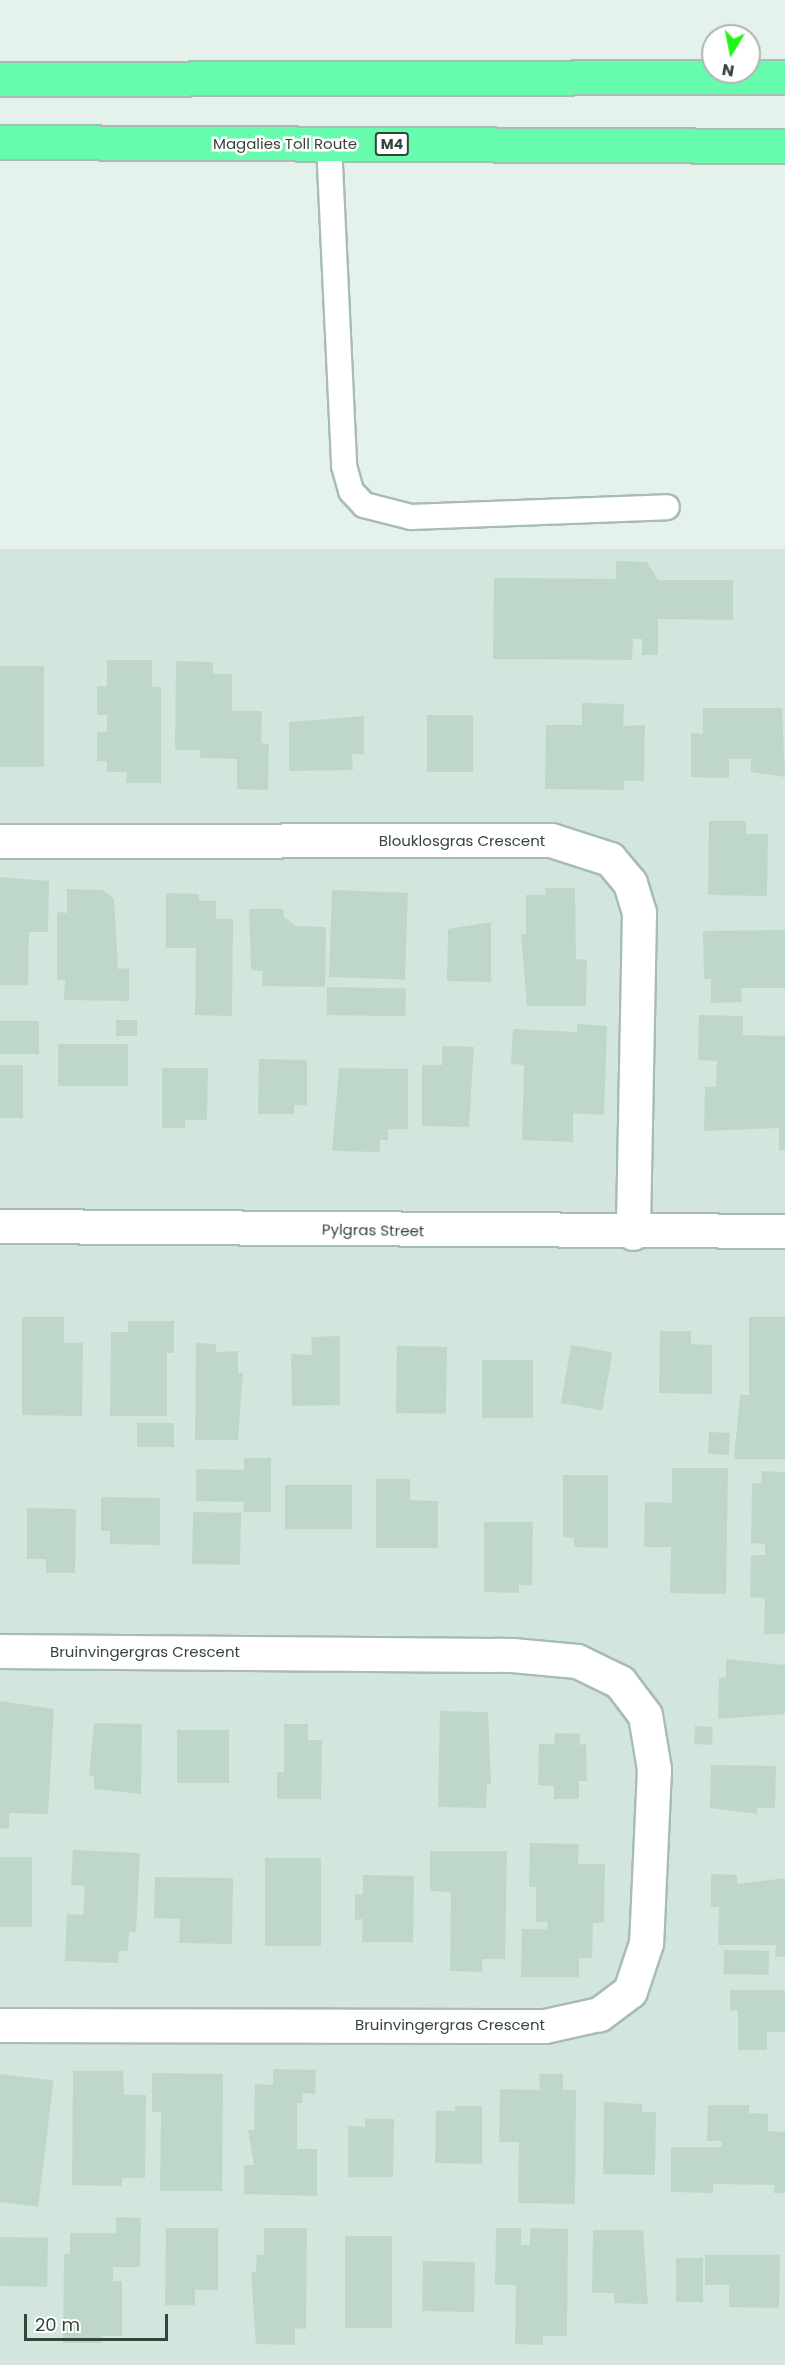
<!DOCTYPE html>
<style>
body{margin:0}
#map{position:relative;width:785px;height:2365px;overflow:hidden;background:#e5f2ec;font-family:Poppins,sans-serif}
div>[style]{position:absolute}
[style*='--x']{left:calc(var(--x)*1px);top:calc(var(--y)*1px);width:calc(var(--w)*1px);rotate:calc(var(--a)*1deg)}
.residential>*{inset:0;background:#d3e6dd;transform-origin:0 0}
.building>*{inset:0;background:#bed7c8;transform-origin:0 0}
.roads{filter:drop-shadow(2px 0 #a8bdb2) drop-shadow(-2px 0 #a8bdb2) drop-shadow(0 2px #a8bdb2) drop-shadow(0 -2px #a8bdb2)}
.service>*{height:24px;margin:-12px;padding:0 12px;transform-origin:12px;border-radius:12px;background:#fff}
.minor>*{height:33px;margin:-16.5px;padding:0 16.5px;transform-origin:16.5px;border-radius:16.5px;background:#fff}
.motorway>*{height:33px;margin:-16.5px;padding:0 16.5px;transform-origin:16.5px;border-radius:16.5px;background:#67fbae}
span{translate:-50% -50%;white-space:nowrap;text-align:center;line-height:1.15;-webkit-text-stroke:5px #fff;paint-order:stroke}
.shield-label span{padding:2px 4px;background:#fff;border:2px solid;border-radius:4px;-webkit-text-stroke-width:0}
.shield-label{font-size:14px;color:#35453b;font-weight:700}
.street-label{font-size:15px;color:#35453b}
.north{position:absolute;left:701px;top:24px;width:60px;height:60px;box-sizing:border-box;background:#fff;border:2px solid #aeb5b1;border-radius:50%;rotate:190deg;font-size:16px;font-weight:700;line-height:24px;text-align:center;color:#35453b}
.north::after{content:'';display:block;margin:auto;width:21px;height:27px;background:#20f618;clip-path:polygon(50% 0,100% 100%,50% 72%,0 100%)}
.scale{position:absolute;left:24px;top:2314px;width:144px;height:27px;box-sizing:border-box;border:3px solid #35453b;border-top:0;padding-left:8px;font-size:18px;line-height:21px;white-space:nowrap;color:#35453b;-webkit-text-stroke:4px #fff;paint-order:stroke}
</style>
<div id="map">
<div class="residential">
<div style="left:0;top:549px;width:785px;height:1816px"></div>
</div>
<div class="building">
<div style="clip-path:polygon(616px 561px,647px 562px,658px 580px,733px 580px,733px 620px,658px 619px,658px 655px,642px 655px,642px 639px,633px 639px,632px 660px,493px 659px,494px 578px,616px 579px)"></div>
<div style="clip-path:polygon(107px 660px,152px 660px,152px 687px,161px 687px,161px 783px,126px 783px,127px 772px,107px 772px,107px 761px,97px 761px,97px 732px,107px 732px,107px 715px,97px 715px,97px 686px,107px 686px)"></div>
<div style="clip-path:polygon(176px 661px,213px 662px,213px 674px,232px 674px,232px 711px,262px 711px,261px 743px,269px 744px,268px 790px,237px 789px,237px 759px,200px 758px,200px 750px,175px 750px)"></div>
<div style="left:0;top:666px;width:44px;height:101px"></div>
<div style="clip-path:polygon(582px 703px,624px 704px,623px 726px,645px 725px,644px 781px,624px 781px,624px 790px,545px 789px,546px 725px,582px 725px)"></div>
<div style="clip-path:polygon(703px 708px,782px 708px,785px 777px,751px 772px,751px 759px,729px 759px,729px 778px,691px 777px,691px 733px,703px 734px)"></div>
<div style="left:427px;top:715px;width:46px;height:57px"></div>
<div style="clip-path:polygon(364px 716px,364px 754px,352px 754px,353px 770px,289px 771px,289px 722px)"></div>
<div style="clip-path:polygon(709px 821px,746px 821px,746px 834px,768px 834px,767px 896px,708px 895px)"></div>
<div style="clip-path:polygon(0 877px,49px 881px,48px 932px,29px 932px,28px 985px,0 985px)"></div>
<div style="clip-path:polygon(545px 888px,575px 888px,576px 959px,587px 960px,586px 1006px,527px 1006px,521px 934px,526px 934px,526px 895px,546px 895px)"></div>
<div style="clip-path:polygon(67px 889px,103px 890px,114px 899px,118px 969px,129px 968px,129px 1001px,64px 1000px,65px 980px,57px 980px,57px 912px,67px 913px)"></div>
<div style="left:332px;top:890px;width:76px;height:87px;rotate:2deg"></div>
<div style="clip-path:polygon(166px 893px,199px 894px,199px 901px,216px 901px,216px 919px,233px 919px,232px 1016px,195px 1015px,196px 948px,166px 948px)"></div>
<div style="clip-path:polygon(249px 909px,283px 909px,284px 917px,296px 926px,326px 927px,325px 987px,262px 986px,263px 971px,251px 970px)"></div>
<div style="clip-path:polygon(491px 922px,491px 982px,447px 981px,448px 929px)"></div>
<div style="clip-path:polygon(785px 930px,785px 988px,741px 988px,742px 1002px,711px 1003px,711px 979px,704px 979px,703px 931px)"></div>
<div style="left:327px;top:987px;width:79px;height:28px;rotate:1deg"></div>
<div style="clip-path:polygon(699px 1015px,743px 1016px,743px 1035px,785px 1036px,785px 1150px,779px 1150px,779px 1128px,704px 1131px,705px 1087px,716px 1087px,717px 1061px,698px 1060px)"></div>
<div style="left:116px;top:1020px;width:21px;height:16px"></div>
<div style="left:0;top:1021px;width:39px;height:33px"></div>
<div style="clip-path:polygon(577px 1024px,607px 1026px,604px 1115px,573px 1113px,573px 1142px,522px 1140px,524px 1065px,511px 1064px,513px 1029px,577px 1032px)"></div>
<div style="left:58px;top:1044px;width:70px;height:42px"></div>
<div style="clip-path:polygon(442px 1046px,474px 1047px,469px 1127px,422px 1126px,422px 1065px,442px 1065px)"></div>
<div style="clip-path:polygon(259px 1059px,307px 1060px,307px 1105px,294px 1105px,294px 1114px,258px 1114px)"></div>
<div style="left:0;top:1065px;width:23px;height:53px"></div>
<div style="clip-path:polygon(162px 1068px,208px 1068px,207px 1120px,185px 1120px,185px 1128px,162px 1128px)"></div>
<div style="clip-path:polygon(339px 1068px,408px 1069px,408px 1129px,388px 1129px,388px 1140px,380px 1140px,380px 1152px,332px 1151px)"></div>
<div style="clip-path:polygon(22px 1317px,64px 1317px,64px 1343px,83px 1343px,82px 1416px,22px 1415px)"></div>
<div style="clip-path:polygon(749px 1317px,785px 1317px,785px 1459px,734px 1459px,740px 1395px,749px 1395px)"></div>
<div style="clip-path:polygon(128px 1321px,174px 1321px,174px 1353px,167px 1353px,167px 1416px,110px 1416px,111px 1332px,128px 1332px)"></div>
<div style="clip-path:polygon(660px 1331px,691px 1331px,691px 1344px,712px 1345px,712px 1394px,659px 1393px)"></div>
<div style="clip-path:polygon(340px 1336px,340px 1405px,292px 1406px,291px 1354px,312px 1355px,311px 1337px)"></div>
<div style="clip-path:polygon(196px 1343px,216px 1344px,216px 1352px,238px 1351px,238px 1373px,243px 1373px,238px 1440px,195px 1440px)"></div>
<div style="left:571px;top:1345px;width:42px;height:59px;rotate:10deg"></div>
<div style="left:397px;top:1346px;width:50px;height:67px;rotate:1deg"></div>
<div style="left:482px;top:1360px;width:51px;height:58px"></div>
<div style="left:137px;top:1423px;width:37px;height:24px"></div>
<div style="left:730px;top:1433px;width:22px;height:21px;rotate:93deg"></div>
<div style="clip-path:polygon(244px 1458px,271px 1458px,271px 1512px,243px 1512px,244px 1502px,196px 1501px,196px 1469px,244px 1470px)"></div>
<div style="clip-path:polygon(672px 1468px,728px 1468px,726px 1594px,670px 1593px,671px 1547px,644px 1547px,645px 1502px,672px 1503px)"></div>
<div style="clip-path:polygon(762px 1471px,785px 1472px,785px 1634px,764px 1634px,765px 1598px,750px 1597px,751px 1555px,765px 1555px,765px 1544px,751px 1543px,752px 1483px,761px 1483px)"></div>
<div style="clip-path:polygon(563px 1475px,608px 1475px,608px 1548px,574px 1547px,574px 1538px,563px 1537px)"></div>
<div style="clip-path:polygon(376px 1479px,410px 1479px,410px 1500px,438px 1501px,438px 1548px,376px 1548px)"></div>
<div style="left:285px;top:1485px;width:67px;height:44px"></div>
<div style="clip-path:polygon(101px 1497px,160px 1498px,160px 1545px,110px 1544px,110px 1531px,101px 1531px)"></div>
<div style="clip-path:polygon(27px 1508px,76px 1509px,75px 1573px,46px 1573px,46px 1559px,27px 1559px)"></div>
<div style="left:193px;top:1512px;width:48px;height:52px;rotate:1deg"></div>
<div style="clip-path:polygon(484px 1522px,533px 1522px,532px 1585px,519px 1585px,519px 1593px,484px 1592px)"></div>
<div style="clip-path:polygon(726px 1659px,785px 1665px,785px 1714px,718px 1719px,719px 1678px,726px 1677px)"></div>
<div style="clip-path:polygon(0 1701px,54px 1709px,48px 1814px,9px 1813px,9px 1829px,0 1828px)"></div>
<div style="clip-path:polygon(440px 1711px,488px 1712px,491px 1784px,487px 1784px,486px 1808px,438px 1807px)"></div>
<div style="clip-path:polygon(94px 1723px,142px 1724px,141px 1794px,94px 1789px,94px 1776px,89px 1776px)"></div>
<div style="clip-path:polygon(284px 1724px,308px 1724px,308px 1740px,322px 1740px,321px 1799px,277px 1799px,277px 1772px,284px 1772px)"></div>
<div style="left:695px;top:1726px;width:18px;height:18px;rotate:3deg"></div>
<div style="left:177px;top:1730px;width:52px;height:53px"></div>
<div style="clip-path:polygon(555px 1733px,580px 1734px,580px 1745px,586px 1744px,587px 1781px,579px 1781px,579px 1799px,554px 1799px,554px 1786px,538px 1785px,539px 1744px,554px 1744px)"></div>
<div style="clip-path:polygon(711px 1765px,776px 1766px,775px 1808px,757px 1808px,757px 1814px,710px 1808px)"></div>
<div style="clip-path:polygon(530px 1843px,579px 1844px,578px 1864px,605px 1864px,604px 1922px,593px 1923px,592px 1958px,579px 1958px,579px 1977px,521px 1977px,522px 1929px,547px 1929px,548px 1922px,536px 1922px,536px 1887px,529px 1887px)"></div>
<div style="clip-path:polygon(73px 1850px,140px 1853px,136px 1932px,129px 1932px,128px 1951px,119px 1951px,118px 1963px,65px 1961px,67px 1914px,83px 1915px,85px 1886px,71px 1885px)"></div>
<div style="clip-path:polygon(430px 1851px,507px 1851px,505px 1959px,482px 1959px,482px 1972px,450px 1971px,451px 1892px,430px 1891px)"></div>
<div style="left:0;top:1857px;width:32px;height:70px"></div>
<div style="left:265px;top:1858px;width:56px;height:88px"></div>
<div style="clip-path:polygon(711px 1874px,737px 1875px,737px 1884px,785px 1878px,785px 1957px,775px 1957px,776px 1945px,718px 1945px,719px 1907px,711px 1907px)"></div>
<div style="clip-path:polygon(363px 1875px,414px 1876px,413px 1942px,362px 1942px,363px 1919px,355px 1920px,355px 1894px,363px 1894px)"></div>
<div style="clip-path:polygon(155px 1877px,233px 1878px,232px 1944px,179px 1943px,180px 1919px,154px 1918px)"></div>
<div style="left:724px;top:1950px;width:45px;height:24px;rotate:1deg"></div>
<div style="clip-path:polygon(730px 1990px,785px 1990px,785px 2032px,767px 2032px,767px 2050px,738px 2050px,738px 2011px,730px 2010px)"></div>
<div style="clip-path:polygon(273px 2069px,316px 2070px,315px 2094px,303px 2093px,302px 2103px,297px 2103px,297px 2149px,317px 2149px,317px 2196px,244px 2194px,244px 2165px,254px 2165px,248px 2130px,254px 2130px,255px 2084px,273px 2085px)"></div>
<div style="clip-path:polygon(73px 2071px,123px 2071px,124px 2095px,146px 2095px,145px 2178px,122px 2178px,122px 2186px,72px 2185px)"></div>
<div style="clip-path:polygon(152px 2073px,223px 2074px,222px 2191px,160px 2191px,161px 2112px,152px 2112px)"></div>
<div style="left:0;top:2074px;width:54px;height:127px;rotate:7deg"></div>
<div style="clip-path:polygon(539px 2074px,563px 2074px,563px 2090px,576px 2090px,575px 2204px,518px 2203px,519px 2142px,499px 2142px,500px 2089px,540px 2090px)"></div>
<div style="clip-path:polygon(604px 2102px,642px 2104px,642px 2112px,656px 2112px,655px 2175px,603px 2174px)"></div>
<div style="clip-path:polygon(708px 2105px,749px 2105px,749px 2113px,768px 2114px,768px 2131px,785px 2132px,785px 2193px,774px 2193px,774px 2185px,713px 2184px,713px 2193px,671px 2192px,671px 2147px,722px 2147px,722px 2141px,707px 2141px)"></div>
<div style="clip-path:polygon(455px 2106px,482px 2106px,482px 2164px,435px 2163px,436px 2111px,455px 2111px)"></div>
<div style="clip-path:polygon(365px 2119px,394px 2119px,393px 2177px,348px 2177px,348px 2126px,365px 2127px)"></div>
<div style="clip-path:polygon(116px 2217px,141px 2218px,140px 2267px,113px 2267px,113px 2281px,122px 2281px,122px 2336px,102px 2336px,102px 2343px,63px 2343px,64px 2254px,70px 2254px,70px 2233px,116px 2233px)"></div>
<div style="clip-path:polygon(166px 2228px,218px 2228px,218px 2290px,195px 2290px,195px 2305px,165px 2305px)"></div>
<div style="clip-path:polygon(264px 2228px,307px 2228px,306px 2329px,295px 2328px,295px 2345px,256px 2344px,251px 2273px,256px 2272px,257px 2255px,264px 2255px)"></div>
<div style="clip-path:polygon(496px 2228px,521px 2228px,521px 2245px,530px 2245px,530px 2228px,568px 2229px,567px 2336px,543px 2336px,543px 2345px,515px 2344px,516px 2285px,495px 2285px)"></div>
<div style="clip-path:polygon(593px 2230px,643px 2230px,648px 2304px,614px 2303px,614px 2293px,592px 2293px)"></div>
<div style="left:345px;top:2236px;width:47px;height:92px"></div>
<div style="left:0;top:2237px;width:48px;height:49px;rotate:1deg"></div>
<div style="clip-path:polygon(705px 2255px,780px 2255px,779px 2308px,729px 2307px,729px 2285px,705px 2285px)"></div>
<div style="left:676px;top:2258px;width:27px;height:44px"></div>
<div style="left:423px;top:2261px;width:52px;height:50px;rotate:1deg"></div>
</div>
<div class="roads">
<div class="service">
<div style="--x:329;--y:144;--w:322;--a:87.3"></div>
<div style="--x:344;--y:466;--w:26;--a:74"></div>
<div style="--x:351;--y:491;--w:19;--a:47"></div>
<div style="--x:364;--y:505;--w:49;--a:14.3"></div>
<div style="--x:411;--y:517;--w:256;--a:-2.2"></div>
</div>
<div class="minor">
<div style="--x:0;--y:841;--w:551;--a:-0.1"></div>
<div style="--x:551;--y:840;--w:62;--a:17.9"></div>
<div style="--x:610;--y:859;--w:31;--a:50"></div>
<div style="--x:630;--y:883;--w:31;--a:73"></div>
<div style="--x:639;--y:913;--w:320;--a:91.1"></div>
<div style="--x:0;--y:1226;--w:785;--a:0.36"></div>
<div style="--x:0;--y:1651;--w:512;--a:0.45"></div>
<div style="--x:512;--y:1655;--w:65;--a:5.3"></div>
<div style="--x:577;--y:1661;--w:48;--a:26"></div>
<div style="--x:620;--y:1682;--w:41;--a:52.9"></div>
<div style="--x:645;--y:1715;--w:55;--a:80.5"></div>
<div style="--x:654;--y:1769;--w:174;--a:92.6"></div>
<div style="--x:646;--y:1943;--w:51;--a:108.4"></div>
<div style="--x:630;--y:1991;--w:39;--a:143"></div>
<div style="--x:599;--y:2014;--w:55;--a:167.5"></div>
<div style="--x:545;--y:2026;--w:545;--a:-179.89"></div>
</div>
<div class="motorway">
<div style="--x:0;--y:79;--w:785;--a:-0.15"></div>
<div style="--x:0;--y:142;--w:785;--a:0.29"></div>
</div>
</div>
<div class="shield-label">
<span style="left:392px;top:144px">M4</span>
</div>
<div class="street-label">
<span style="left:285px;top:144px">Magalies Toll Route</span>
<span style="left:462px;top:841px">Blouklosgras Crescent</span>
<span style="left:373px;top:1230px;rotate:1deg">Pylgras Street</span>
<span style="left:145px;top:1652px">Bruinvingergras Crescent</span>
<span style="left:450px;top:2025px">Bruinvingergras Crescent</span>
</div>
<div class="north">N</div>
<div class="scale">20 m</div>
</div>
